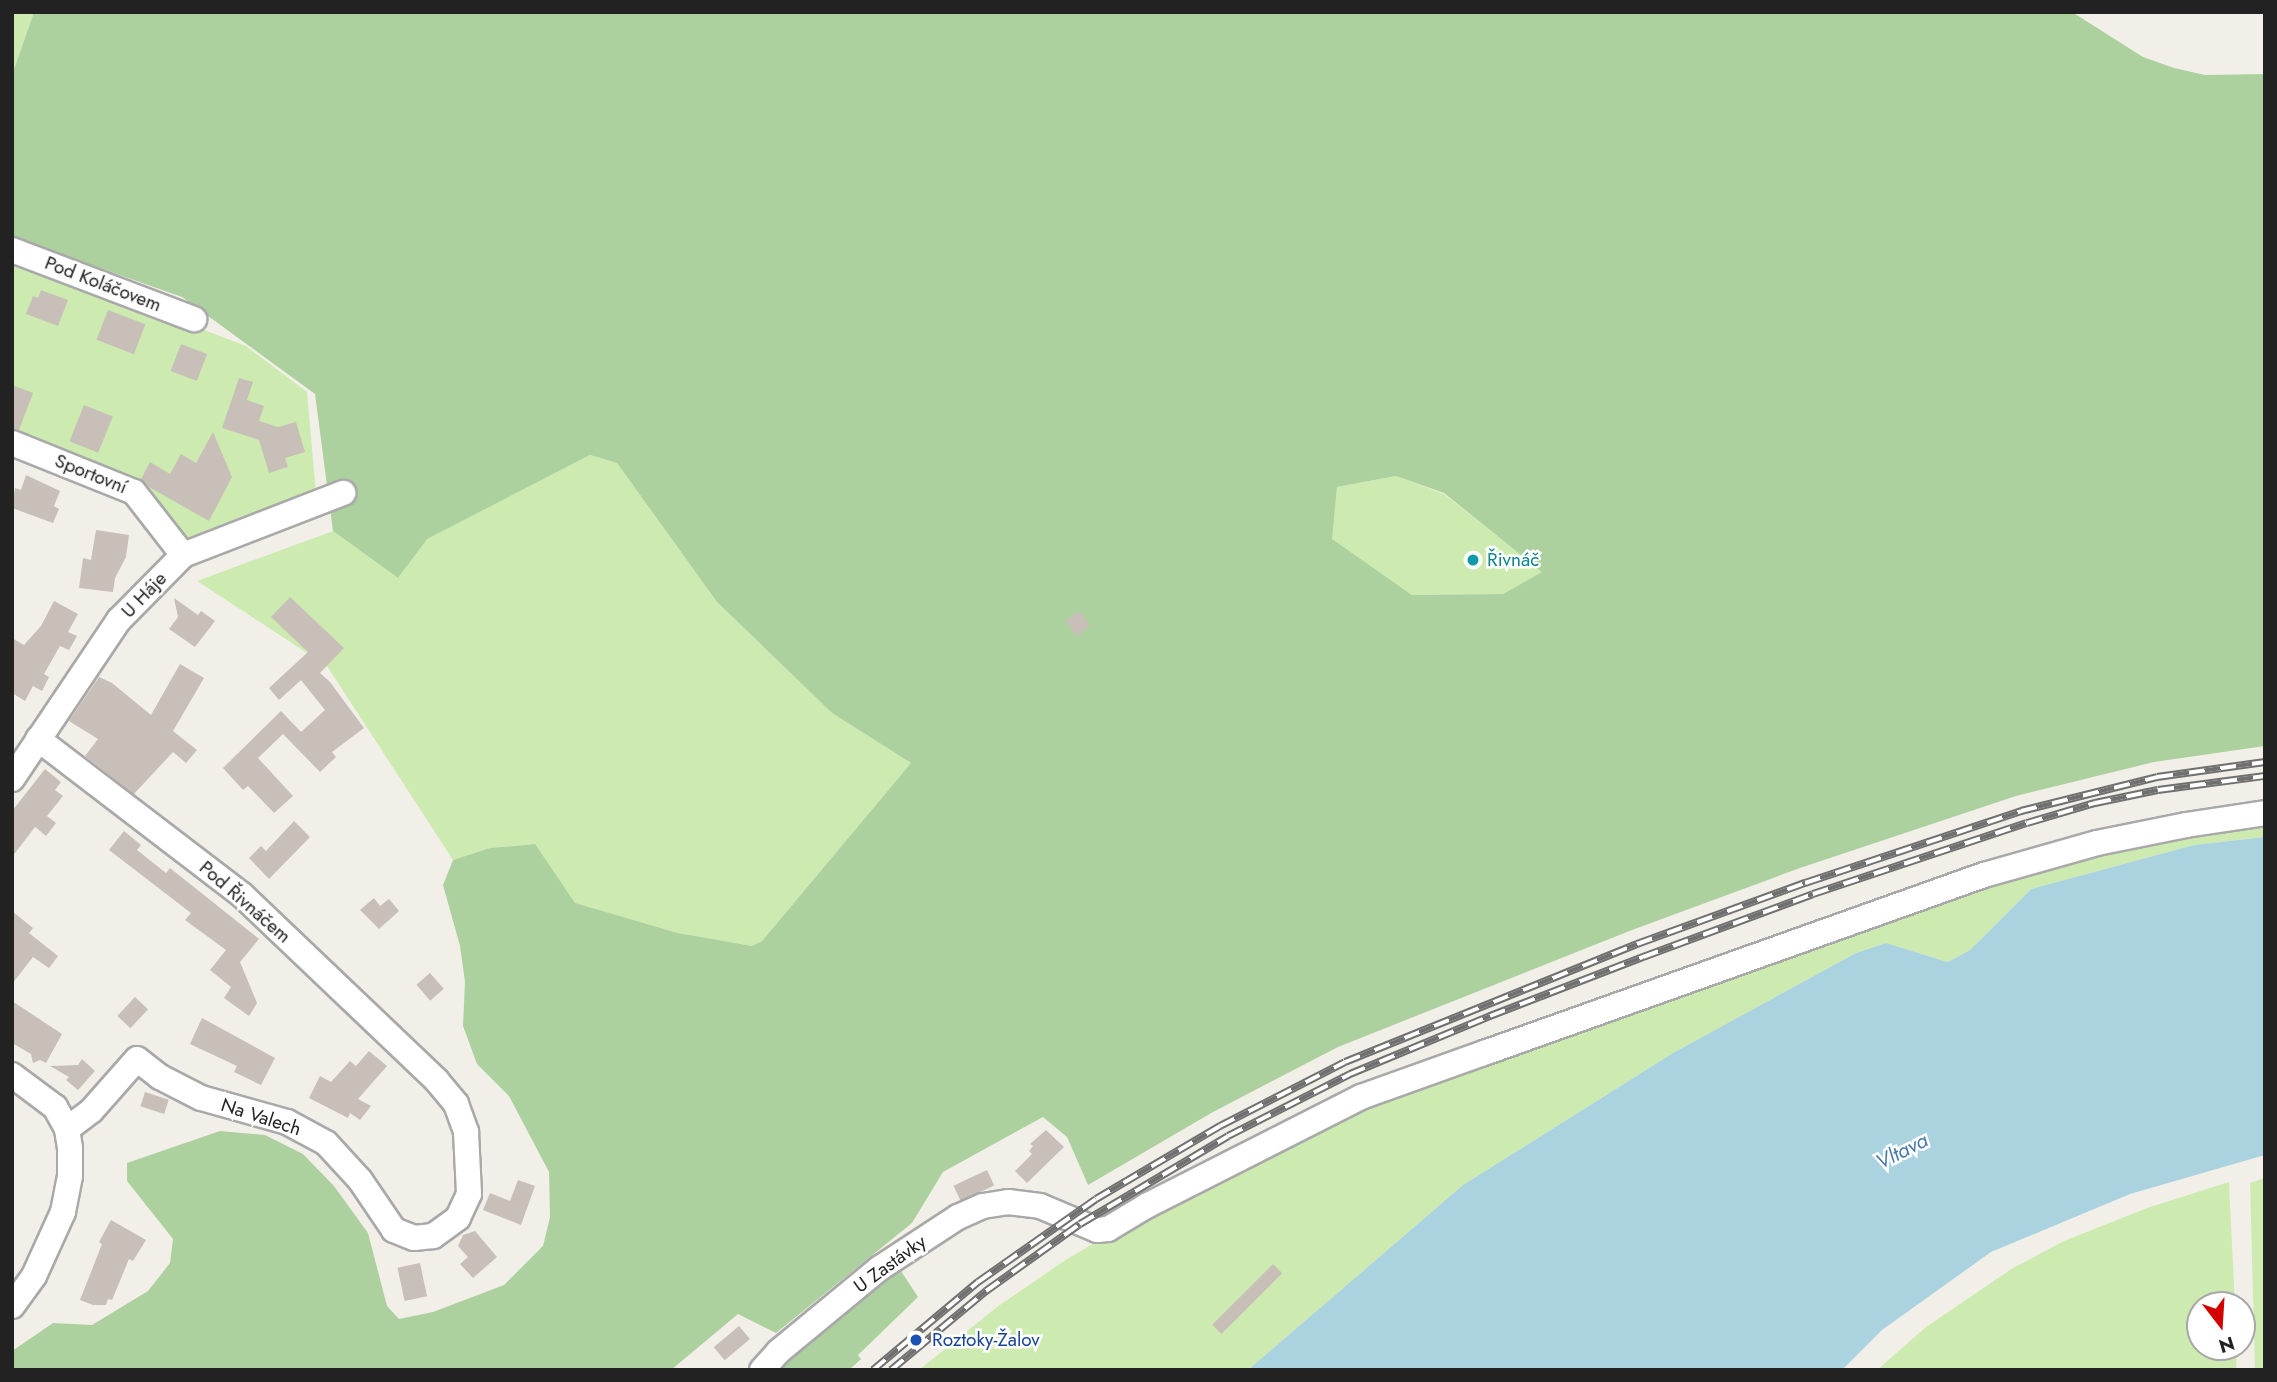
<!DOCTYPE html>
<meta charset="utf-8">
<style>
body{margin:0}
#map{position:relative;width:2277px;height:1382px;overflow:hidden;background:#f2efe9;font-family:Jost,sans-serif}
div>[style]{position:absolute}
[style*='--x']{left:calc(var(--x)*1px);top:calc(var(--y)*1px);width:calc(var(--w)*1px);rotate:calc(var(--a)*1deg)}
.grass>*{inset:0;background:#cdebb0}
.forest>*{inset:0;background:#add19e}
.water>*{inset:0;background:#aad3df}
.building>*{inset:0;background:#c7bfb8;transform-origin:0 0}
.roads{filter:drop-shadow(2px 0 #a9a9a9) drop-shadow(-2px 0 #a9a9a9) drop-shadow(0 2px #a9a9a9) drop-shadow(0 -2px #a9a9a9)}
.minor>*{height:24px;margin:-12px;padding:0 12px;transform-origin:12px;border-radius:12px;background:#fff}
.rail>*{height:8px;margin-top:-4px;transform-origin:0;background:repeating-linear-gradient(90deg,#fff 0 16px,#707070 0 32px);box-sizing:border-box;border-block:2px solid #707070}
.dots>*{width:19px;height:19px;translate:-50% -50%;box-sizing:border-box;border:4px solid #fff;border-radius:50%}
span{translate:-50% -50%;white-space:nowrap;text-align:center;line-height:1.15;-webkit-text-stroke:5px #fff;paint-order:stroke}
.street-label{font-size:19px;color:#222}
.culture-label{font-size:19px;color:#0d838f}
.left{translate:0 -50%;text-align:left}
.transit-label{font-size:19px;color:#164399}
.water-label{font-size:21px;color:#4a7aab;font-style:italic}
.frame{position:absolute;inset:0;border:14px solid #222;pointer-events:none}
.north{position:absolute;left:2186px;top:1291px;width:70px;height:70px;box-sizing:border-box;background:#fff;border:2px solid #a7a7a7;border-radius:50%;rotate:163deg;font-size:19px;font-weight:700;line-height:28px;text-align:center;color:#222}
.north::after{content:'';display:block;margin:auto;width:24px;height:32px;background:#d40000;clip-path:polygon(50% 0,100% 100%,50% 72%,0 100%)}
</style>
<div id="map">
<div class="grass">
<div style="clip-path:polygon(12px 12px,34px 12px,12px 75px)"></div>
<div style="clip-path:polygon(12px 257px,246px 346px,307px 392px,316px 493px,179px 542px,125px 478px,12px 435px)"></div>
<div style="clip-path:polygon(590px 455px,617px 463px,717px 602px,832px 713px,911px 763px,762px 941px,752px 946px,678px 933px,574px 903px,534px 844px,490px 848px,453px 860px,327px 666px,197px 581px,333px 531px,398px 578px,426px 539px)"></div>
<div style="clip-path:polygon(1396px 476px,1444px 494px,1543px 572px,1503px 594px,1412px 595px,1331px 539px,1337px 487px)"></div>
<div style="clip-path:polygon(2265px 817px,2265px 837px,2194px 845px,2031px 889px,1970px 950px,1948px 962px,1886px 943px,1856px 953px,1673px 1053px,1463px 1185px,1248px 1370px,919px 1370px,997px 1307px,1067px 1259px,1358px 1089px,1494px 1034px,1539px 1035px,2099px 847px)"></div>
<div style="clip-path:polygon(2265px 1178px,2265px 1370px,2255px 1370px,2250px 1183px)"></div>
<div style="clip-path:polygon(2229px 1182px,2235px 1305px,2200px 1305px,2200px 1347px,2237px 1347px,2236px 1370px,1877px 1370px,1926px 1327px,2013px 1268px,2064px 1241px,2147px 1208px)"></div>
</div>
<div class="forest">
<div style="clip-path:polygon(evenodd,34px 12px,2072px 12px,2143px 57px,2174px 68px,2205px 75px,2265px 74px,2265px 746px,2154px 762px,2016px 796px,1800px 868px,1632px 930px,1338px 1047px,1213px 1112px,1088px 1185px,1067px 1137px,1043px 1117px,943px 1172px,912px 1223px,776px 1333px,738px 1314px,671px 1370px,12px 1370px,12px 1351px,53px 1323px,92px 1325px,148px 1291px,170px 1263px,173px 1239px,127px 1181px,127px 1163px,220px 1131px,265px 1135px,303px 1154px,334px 1186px,368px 1233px,387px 1306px,399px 1319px,433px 1312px,504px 1285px,543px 1246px,550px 1217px,549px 1172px,509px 1096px,477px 1064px,463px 1026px,465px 982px,460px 946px,443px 885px,453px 860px,490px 848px,535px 844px,575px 903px,678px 933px,752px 946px,762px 941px,911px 763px,832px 713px,717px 602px,617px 463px,590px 455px,427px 539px,398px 578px,333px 531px,315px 394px,182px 297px,12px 237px,12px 75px,34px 12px,1396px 476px,1444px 493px,1542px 572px,1503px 594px,1412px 595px,1332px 539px,1337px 487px,1396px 476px)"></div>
<div style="clip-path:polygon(899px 1268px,918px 1297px,858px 1355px,861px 1359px,849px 1370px,777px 1370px,818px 1331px)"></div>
</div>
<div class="water">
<div style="clip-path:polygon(2265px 837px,2265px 1155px,2130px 1194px,1991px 1252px,1882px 1330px,1842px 1370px,1248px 1370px,1463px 1185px,1673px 1053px,1856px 953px,1886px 943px,1948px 962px,1970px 950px,2031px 889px,2194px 845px)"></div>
</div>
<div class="building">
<div style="clip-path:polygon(41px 290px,68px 300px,58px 326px,26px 314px,33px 296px,38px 298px)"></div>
<div style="left:108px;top:310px;width:40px;height:32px;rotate:21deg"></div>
<div style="left:181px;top:344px;width:28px;height:29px;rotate:21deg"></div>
<div style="clip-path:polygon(239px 378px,253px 382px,247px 400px,264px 406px,259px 421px,278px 427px,296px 422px,305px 452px,285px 458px,288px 467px,269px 473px,259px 440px,222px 428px)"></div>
<div style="clip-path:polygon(12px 385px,33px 393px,19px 430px,12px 428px)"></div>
<div style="left:84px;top:405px;width:31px;height:39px;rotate:22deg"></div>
<div style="clip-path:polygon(213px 432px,232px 477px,209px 521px,149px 487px,141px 479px,150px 462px,170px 474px,181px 454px,196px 463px)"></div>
<div style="clip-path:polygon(26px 475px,60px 491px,54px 506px,59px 509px,53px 523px,12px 508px,15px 488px,21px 490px)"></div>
<div style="clip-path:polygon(96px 530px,129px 535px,126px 557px,115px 578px,113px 592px,79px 588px,83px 558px,91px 560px)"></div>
<div style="clip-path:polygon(290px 597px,344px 648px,320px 673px,330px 682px,364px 728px,332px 752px,336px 757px,320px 772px,283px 734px,258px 758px,293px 796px,274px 813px,248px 786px,243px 790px,223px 768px,281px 711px,301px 732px,325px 710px,301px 680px,279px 700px,269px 688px,308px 652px,271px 617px)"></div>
<div style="clip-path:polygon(174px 598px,198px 615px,201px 611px,215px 621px,195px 647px,169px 629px,178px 617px)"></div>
<div style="clip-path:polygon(54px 601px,78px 614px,68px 632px,77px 636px,69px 650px,60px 646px,44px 674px,49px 677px,42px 691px,33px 686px,25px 701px,12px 693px,12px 638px,24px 645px,41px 626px)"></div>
<div style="left:1079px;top:611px;width:18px;height:17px;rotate:52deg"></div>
<div style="clip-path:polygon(180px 664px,204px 678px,173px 731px,197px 750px,186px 763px,173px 752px,134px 794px,85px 756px,98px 739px,69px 721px,99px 677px,112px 683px,151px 715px)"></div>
<div style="clip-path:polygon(45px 769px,61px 782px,55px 790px,63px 796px,47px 816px,56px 823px,46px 836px,35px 827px,12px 857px,12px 811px)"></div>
<div style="clip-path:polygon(294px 821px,310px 837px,269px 879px,249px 858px,261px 846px,266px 851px)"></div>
<div style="clip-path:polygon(124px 831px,141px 845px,137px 850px,166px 873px,170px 868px,259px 939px,240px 962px,257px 1003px,249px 1016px,224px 998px,231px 987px,210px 970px,226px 950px,185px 920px,191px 913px,109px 850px)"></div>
<div style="clip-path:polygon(374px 898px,380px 906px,389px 899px,399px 911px,379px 929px,360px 910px)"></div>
<div style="clip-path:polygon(12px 911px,33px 928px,29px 933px,58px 956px,49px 968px,33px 957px,12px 984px)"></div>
<div style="left:430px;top:973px;width:21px;height:18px;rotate:49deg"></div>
<div style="left:135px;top:997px;width:18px;height:26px;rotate:43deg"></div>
<div style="clip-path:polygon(12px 1001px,62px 1034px,46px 1063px,40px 1060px,33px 1063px,31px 1054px,12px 1043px)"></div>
<div style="clip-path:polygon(202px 1018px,275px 1058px,261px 1085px,234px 1072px,237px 1066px,190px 1044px)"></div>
<div style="clip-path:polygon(369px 1051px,387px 1066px,358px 1099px,371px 1106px,360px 1120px,350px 1113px,348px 1118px,309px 1098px,320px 1076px,331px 1082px,350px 1061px,356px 1066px)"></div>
<div style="clip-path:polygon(82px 1059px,95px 1071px,78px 1090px,66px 1080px,69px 1077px,50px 1066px,78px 1065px)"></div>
<div style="left:145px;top:1092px;width:25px;height:15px;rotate:18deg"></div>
<div style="clip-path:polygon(1046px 1130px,1064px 1147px,1027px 1183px,1015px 1171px,1032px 1154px,1029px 1151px,1033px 1146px,1030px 1144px)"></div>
<div style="left:987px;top:1170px;width:17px;height:37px;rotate:65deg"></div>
<div style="clip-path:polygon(518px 1180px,535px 1186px,521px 1225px,483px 1210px,490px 1193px,510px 1201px)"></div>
<div style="clip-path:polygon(111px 1220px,146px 1240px,133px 1261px,129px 1259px,112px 1300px,108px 1299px,106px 1305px,93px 1305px,80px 1300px,102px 1244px,99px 1242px)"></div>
<div style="clip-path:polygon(475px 1231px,497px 1257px,473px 1278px,460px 1264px,468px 1257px,458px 1246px,463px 1235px)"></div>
<div style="left:420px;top:1263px;width:34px;height:23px;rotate:78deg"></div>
<div style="left:1273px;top:1264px;width:13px;height:86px;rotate:45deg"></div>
<div style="left:739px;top:1326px;width:17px;height:33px;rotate:50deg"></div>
</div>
<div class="roads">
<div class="minor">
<div style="--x:12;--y:250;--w:195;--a:20.8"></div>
<div style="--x:12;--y:443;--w:131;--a:21.9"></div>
<div style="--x:134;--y:492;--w:80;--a:52.1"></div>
<div style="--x:38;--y:739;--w:257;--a:37.4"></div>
<div style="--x:242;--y:895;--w:269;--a:43.6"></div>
<div style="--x:437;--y:1081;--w:30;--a:50"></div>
<div style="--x:456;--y:1104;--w:30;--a:70"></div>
<div style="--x:466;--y:1132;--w:62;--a:87.2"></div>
<div style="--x:469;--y:1194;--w:26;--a:115"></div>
<div style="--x:458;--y:1218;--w:31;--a:144"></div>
<div style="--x:433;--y:1236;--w:19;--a:174"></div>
<div style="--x:414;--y:1238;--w:22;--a:-158"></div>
<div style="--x:394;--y:1230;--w:60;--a:-124.2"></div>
<div style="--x:360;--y:1180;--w:50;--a:-132.6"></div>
<div style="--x:326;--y:1143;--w:44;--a:-151.7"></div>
<div style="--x:287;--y:1122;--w:89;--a:-164.4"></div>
<div style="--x:201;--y:1098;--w:46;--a:-152.9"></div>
<div style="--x:160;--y:1077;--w:29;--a:-142"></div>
<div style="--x:137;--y:1059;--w:69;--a:131.5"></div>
<div style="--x:91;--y:1111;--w:30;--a:143"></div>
<div style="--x:12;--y:779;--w:192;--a:-56.1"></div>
<div style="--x:119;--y:620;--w:91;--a:-45.4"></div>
<div style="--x:183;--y:555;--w:172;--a:-21.2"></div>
<div style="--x:12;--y:1075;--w:54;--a:36.7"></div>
<div style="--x:55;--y:1107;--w:25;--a:61"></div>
<div style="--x:67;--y:1129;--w:19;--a:81"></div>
<div style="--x:70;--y:1148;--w:28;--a:90"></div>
<div style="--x:70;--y:1176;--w:37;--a:101"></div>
<div style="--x:63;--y:1212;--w:70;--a:114.4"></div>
<div style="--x:34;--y:1276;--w:37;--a:126"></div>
<div style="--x:762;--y:1370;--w:24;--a:-48"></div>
<div style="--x:778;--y:1352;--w:132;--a:-39.5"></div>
<div style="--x:880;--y:1268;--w:93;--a:-33.2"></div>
<div style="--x:958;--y:1217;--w:27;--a:-24"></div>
<div style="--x:983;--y:1206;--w:25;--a:-9"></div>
<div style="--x:1008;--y:1202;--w:32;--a:7"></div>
<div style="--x:1040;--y:1206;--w:62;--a:22.8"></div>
<div style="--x:1097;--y:1230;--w:11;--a:-5"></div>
<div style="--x:1108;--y:1229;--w:47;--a:-31"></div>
<div style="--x:1148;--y:1205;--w:239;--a:-26.9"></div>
<div style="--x:1361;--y:1097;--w:131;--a:-19.7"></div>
<div style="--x:1484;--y:1053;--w:531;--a:-19.6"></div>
<div style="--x:1984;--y:875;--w:117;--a:-15.8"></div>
<div style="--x:2097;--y:843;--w:91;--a:-11.4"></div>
<div style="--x:2186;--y:825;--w:80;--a:-8.6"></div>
</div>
</div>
<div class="rail">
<div style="--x:873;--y:1370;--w:137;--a:-40"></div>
<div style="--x:978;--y:1282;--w:144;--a:-35.1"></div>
<div style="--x:1096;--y:1199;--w:144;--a:-30.5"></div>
<div style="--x:1220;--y:1126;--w:140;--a:-27.1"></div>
<div style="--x:1345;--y:1062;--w:315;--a:-22"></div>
<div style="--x:1637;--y:944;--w:179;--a:-20"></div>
<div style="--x:1805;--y:883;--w:228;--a:-18.4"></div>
<div style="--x:2021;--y:811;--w:140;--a:-14"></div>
<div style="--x:2157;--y:777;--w:109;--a:-7.9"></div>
<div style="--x:891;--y:1370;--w:124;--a:-39.7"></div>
<div style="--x:986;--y:1291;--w:115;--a:-35.5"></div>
<div style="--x:1080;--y:1224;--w:172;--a:-30.7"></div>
<div style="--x:1228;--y:1136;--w:137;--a:-26.9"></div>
<div style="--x:1350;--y:1074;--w:152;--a:-22.5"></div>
<div style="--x:1490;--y:1016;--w:164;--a:-21.1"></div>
<div style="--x:1643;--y:957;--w:181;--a:-20.3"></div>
<div style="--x:1813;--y:894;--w:225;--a:-18.4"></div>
<div style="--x:2027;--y:823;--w:71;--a:-16.4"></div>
<div style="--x:2095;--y:803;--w:64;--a:-11.7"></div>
<div style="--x:2158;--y:790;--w:108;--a:-7.5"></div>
</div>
<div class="dots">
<div style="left:1473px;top:560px;background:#0f9aa8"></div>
<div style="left:916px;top:1340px;background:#1a4fb4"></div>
</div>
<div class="street-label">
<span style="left:103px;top:284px;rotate:21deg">Pod Koláčovem</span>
<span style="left:91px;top:474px;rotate:22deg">Sportovní</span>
<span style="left:144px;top:595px;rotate:-46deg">U Háje</span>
<span style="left:245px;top:902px;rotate:41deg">Pod Řivnáčem</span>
<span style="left:261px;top:1117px;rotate:18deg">Na Valech</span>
<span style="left:890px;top:1264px;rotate:-36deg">U Zastávky</span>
</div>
<div class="culture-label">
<span class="left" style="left:1487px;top:560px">Řivnáč</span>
</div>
<div class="transit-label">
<span class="left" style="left:932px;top:1340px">Roztoky-Žalov</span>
</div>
<div class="water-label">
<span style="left:1902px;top:1151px;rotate:-27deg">Vltava</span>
</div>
<div class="frame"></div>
<div class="north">N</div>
</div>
